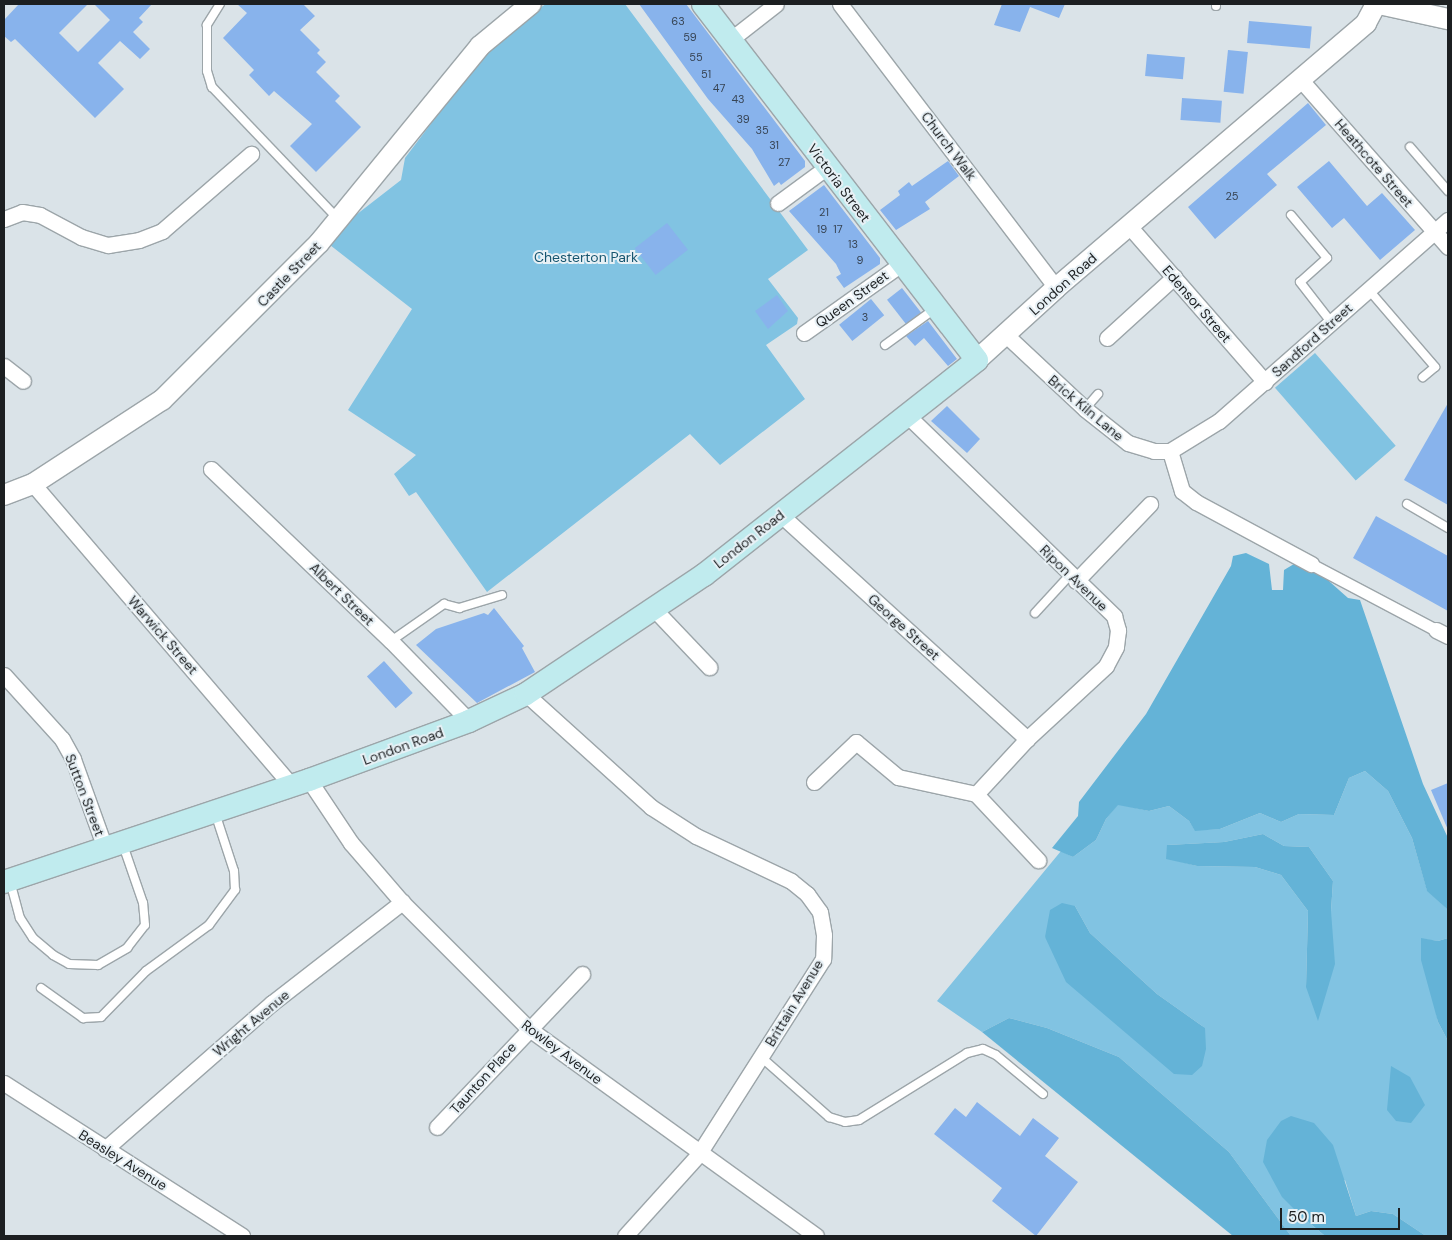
<!DOCTYPE html>
<style>
body{margin:0}
#map{position:relative;width:1452px;height:1240px;overflow:hidden;background:#dae3e8;font-family:"DM Sans",sans-serif}
div>[style]{position:absolute}
[style*='--x']{left:calc(var(--x)*1px);top:calc(var(--y)*1px);width:calc(var(--w)*1px);rotate:calc(var(--a)*1deg)}
.green>*{inset:0;background:#81c3e2;transform-origin:0 0}
.forest>*{inset:0;background:#64b3d7}
.building>*{inset:0;background:#88b3ec;transform-origin:0 0}
.roads{filter:drop-shadow(1px 0 #9ca5a9) drop-shadow(-1px 0 #9ca5a9) drop-shadow(0 1px #9ca5a9) drop-shadow(0 -1px #9ca5a9)}
.service>*{height:8px;margin:-4px;padding:0 4px;transform-origin:4px;border-radius:4px;background:#fff}
.pedestrian>*{height:11px;margin:-5.5px;padding:0 5.5px;transform-origin:5.5px;border-radius:5.5px;background:#fff}
.minor>*{height:15px;margin:-7.5px;padding:0 7.5px;transform-origin:7.5px;border-radius:7.5px;background:#fff}
.tertiary>*{height:20px;margin:-10px;padding:0 10px;transform-origin:10px;border-radius:10px;background:#fff}
.secondary>*{height:22px;margin:-11px;padding:0 11px;transform-origin:11px;border-radius:11px;background:#c0ebee}
span{translate:-50% -50%;white-space:nowrap;text-align:center;line-height:1.15;-webkit-text-stroke:4px #e7f0f5;paint-order:stroke}
.number-label{font-size:11px;color:#374454}
.number-label span{-webkit-text-stroke-width:0}
.street-label{font-size:14px;color:#1c1f21}
.park-label{font-size:14px;color:#16556f}
.frame{position:absolute;inset:0;border:5px solid #1c1f21;pointer-events:none}
.scale{position:absolute;left:1280px;top:1208px;width:120px;height:22px;box-sizing:border-box;border:2px solid #1c1f21;border-top:0;padding-left:6px;font-size:15px;line-height:18px;white-space:nowrap;color:#1c1f21;-webkit-text-stroke:4px #e7f0f5;paint-order:stroke}
</style>
<div id="map">
<div class="green">
<div style="clip-path:polygon(546px 4px,625px 4px,808px 250px,768px 279px,798px 318px,797px 324px,766px 345px,805px 399px,720px 465px,690px 434px,487px 592px,416px 492px,409px 496px,394px 474px,416px 455px,348px 410px,412px 309px,330px 245px,352px 218px,401px 180px,405px 158px,482px 56px,526px 17px)"></div>
<div style="left:1315px;top:353px;width:123px;height:53px;rotate:49deg"></div>
<div style="clip-path:polygon(evenodd,1365px 771px,1388px 791px,1412px 838px,1427px 890px,1448px 910px,1448px 938px,1438px 941px,1421px 939px,1438px 1022px,1448px 1041px,1448px 1236px,1426px 1236px,1393px 1214px,1371px 1211px,1356px 1216px,1345px 1180px,1299px 1214px,1325px 1236px,1291px 1236px,1229px 1152px,1119px 1057px,1047px 1028px,1009px 1018px,982px 1032px,937px 1001px,1061px 851px,1073px 857px,1096px 840px,1106px 819px,1118px 804px,1149px 811px,1169px 806px,1189px 821px,1195px 830px,1220px 829px,1260px 813px,1281px 822px,1299px 814px,1334px 815px,1349px 778px,1365px 771px,1263px 834px,1284px 846px,1309px 847px,1333px 881px,1331px 911px,1306px 987px,1308px 911px,1281px 875px,1255px 867px,1197px 866px,1167px 858px,1167px 845px,1224px 842px,1263px 834px,1365px 771px,1075px 906px,1090px 933px,1157px 994px,1205px 1028px,1045px 937px,1075px 906px)"></div>
</div>
<div class="forest">
<div style="clip-path:polygon(1246px 553px,1269px 564px,1272px 590px,1283px 590px,1284px 570px,1294px 564px,1321px 574px,1348px 598px,1360px 600px,1423px 784px,1448px 838px,1448px 910px,1427px 891px,1412px 838px,1388px 791px,1365px 771px,1349px 778px,1334px 815px,1299px 814px,1281px 822px,1260px 813px,1220px 829px,1195px 831px,1189px 821px,1169px 806px,1149px 811px,1118px 805px,1106px 819px,1096px 840px,1073px 857px,1052px 848px,1078px 816px,1079px 802px,1146px 714px,1231px 566px,1233px 556px)"></div>
<div style="clip-path:polygon(1263px 834px,1284px 846px,1309px 847px,1333px 881px,1331px 911px,1335px 964px,1318px 1021px,1306px 987px,1308px 911px,1281px 875px,1255px 867px,1197px 866px,1166px 859px,1167px 845px,1224px 842px)"></div>
<div style="clip-path:polygon(1062px 903px,1075px 906px,1090px 933px,1157px 994px,1205px 1028px,1206px 1049px,1202px 1066px,1192px 1075px,1174px 1074px,1066px 982px,1045px 937px,1050px 910px)"></div>
<div style="clip-path:polygon(1421px 938px,1438px 941px,1448px 938px,1448px 1041px,1438px 1022px,1421px 960px)"></div>
<div style="clip-path:polygon(1009px 1018px,1047px 1028px,1119px 1057px,1229px 1152px,1291px 1236px,1233px 1236px,982px 1032px)"></div>
<div style="clip-path:polygon(1391px 1066px,1410px 1077px,1425px 1105px,1411px 1123px,1396px 1121px,1387px 1110px)"></div>
<div style="clip-path:polygon(1291px 1116px,1314px 1123px,1333px 1145px,1356px 1216px,1371px 1211px,1393px 1214px,1426px 1236px,1325px 1236px,1299px 1214px,1282px 1197px,1263px 1162px,1267px 1140px,1281px 1121px)"></div>
</div>
<div class="building">
<div style="clip-path:polygon(19px 4px,88px 4px,59px 33px,78px 52px,110px 20px,94px 4px,152px 4px,139px 18px,143px 22px,133px 32px,150px 49px,140px 59px,120px 41px,98px 63px,124px 89px,95px 118px,15px 39px,11px 42px,4px 36px,4px 20px)"></div>
<div style="clip-path:polygon(237px 4px,303px 4px,315px 16px,300px 30px,320px 50px,317px 53px,326px 62px,316px 72px,340px 96px,335px 101px,361px 127px,316px 172px,290px 146px,312px 124px,274px 91px,269px 96px,249px 75px,254px 70px,223px 38px,247px 13px)"></div>
<div style="clip-path:polygon(639px 4px,686px 4px,805px 161px,805px 167px,781px 185px,779px 182px,774px 186px,752px 149px,708px 99px)"></div>
<div style="clip-path:polygon(1002px 4px,1065px 4px,1059px 18px,1030px 7px,1020px 32px,994px 25px)"></div>
<div style="left:1249px;top:21px;width:63px;height:22px;rotate:5deg"></div>
<div style="left:1228px;top:50px;width:20px;height:42px;rotate:6deg"></div>
<div style="left:1147px;top:54px;width:38px;height:22px;rotate:5deg"></div>
<div style="left:1182px;top:98px;width:40px;height:22px;rotate:4deg"></div>
<div style="clip-path:polygon(1308px 103px,1326px 125px,1267px 174px,1277px 185px,1215px 239px,1188px 207px)"></div>
<div style="clip-path:polygon(948px 161px,959px 176px,925px 202px,930px 209px,896px 230px,880px 210px,900px 195px,898px 191px,909px 182px,912px 186px)"></div>
<div style="clip-path:polygon(1329px 161px,1367px 206px,1382px 193px,1415px 230px,1380px 260px,1344px 218px,1332px 228px,1297px 187px)"></div>
<div style="clip-path:polygon(824px 185px,880px 258px,880px 264px,844px 288px,836px 277px,841px 274px,836px 264px,789px 211px)"></div>
<div style="left:667px;top:223px;width:34px;height:41px;rotate:52deg"></div>
<div style="left:902px;top:288px;width:31px;height:19px;rotate:52deg"></div>
<div style="clip-path:polygon(777px 295px,788px 311px,768px 329px,755px 311px)"></div>
<div style="left:871px;top:299px;width:21px;height:41px;rotate:51deg"></div>
<div style="clip-path:polygon(928px 321px,957px 359px,948px 366px,924px 338px,915px 346px,906px 336px)"></div>
<div style="clip-path:polygon(1448px 403px,1448px 505px,1404px 480px)"></div>
<div style="clip-path:polygon(947px 406px,980px 439px,967px 453px,931px 421px)"></div>
<div style="clip-path:polygon(1376px 516px,1448px 556px,1448px 611px,1353px 558px)"></div>
<div style="clip-path:polygon(494px 608px,524px 646px,522px 648px,535px 672px,477px 703px,416px 645px,436px 629px,484px 613px,488px 615px)"></div>
<div style="left:384px;top:661px;width:43px;height:23px;rotate:48deg"></div>
<div style="clip-path:polygon(1448px 783px,1448px 830px,1431px 790px)"></div>
<div style="clip-path:polygon(977px 1102px,1020px 1136px,1033px 1118px,1059px 1138px,1045px 1156px,1078px 1182px,1036px 1236px,992px 1201px,1002px 1188px,934px 1134px,955px 1108px,966px 1117px)"></div>
</div>
<div class="roads">
<div class="service">
<div style="--x:220;--y:4;--w:25;--a:122"></div>
<div style="--x:207;--y:25;--w:46;--a:90"></div>
<div style="--x:207;--y:71;--w:17;--a:73"></div>
<div style="--x:212;--y:87;--w:182;--a:46.3"></div>
<div style="--x:1216;--y:6;--w:2;--a:-90"></div>
<div style="--x:1410;--y:147;--w:58;--a:49.2"></div>
<div style="--x:1291;--y:215;--w:56;--a:50.1"></div>
<div style="--x:1327;--y:258;--w:36;--a:138"></div>
<div style="--x:1300;--y:282;--w:51;--a:52.2"></div>
<div style="--x:1368;--y:289;--w:103;--a:49.3"></div>
<div style="--x:1435;--y:367;--w:16;--a:140"></div>
<div style="--x:885;--y:345;--w:63;--a:-36"></div>
<div style="--x:1085;--y:409;--w:20;--a:-49"></div>
<div style="--x:1407;--y:504;--w:48;--a:30.3"></div>
<div style="--x:1035;--y:613;--w:52;--a:-47.4"></div>
<div style="--x:391;--y:641;--w:65;--a:-34.9"></div>
<div style="--x:444;--y:604;--w:16;--a:15"></div>
<div style="--x:459;--y:608;--w:45;--a:-16.8"></div>
<div style="--x:10;--y:881;--w:38;--a:75"></div>
<div style="--x:20;--y:918;--w:24;--a:57"></div>
<div style="--x:33;--y:938;--w:26;--a:40"></div>
<div style="--x:53;--y:955;--w:18;--a:29"></div>
<div style="--x:69;--y:964;--w:29;--a:2"></div>
<div style="--x:98;--y:965;--w:34;--a:-30"></div>
<div style="--x:127;--y:948;--w:29;--a:-52"></div>
<div style="--x:145;--y:925;--w:22;--a:-95"></div>
<div style="--x:143;--y:903;--w:61;--a:-109"></div>
<div style="--x:41;--y:988;--w:52;--a:35.5"></div>
<div style="--x:83;--y:1018;--w:18;--a:-3"></div>
<div style="--x:101;--y:1017;--w:64;--a:-45.6"></div>
<div style="--x:146;--y:971;--w:78;--a:-36.1"></div>
<div style="--x:209;--y:925;--w:44;--a:-53.4"></div>
<div style="--x:235;--y:890;--w:19;--a:-93"></div>
<div style="--x:234;--y:871;--w:61;--a:-108.1"></div>
<div style="--x:761;--y:1057;--w:91;--a:41.4"></div>
<div style="--x:829;--y:1117;--w:17;--a:17"></div>
<div style="--x:845;--y:1122;--w:14;--a:-8"></div>
<div style="--x:859;--y:1120;--w:127;--a:-31.8"></div>
<div style="--x:967;--y:1053;--w:16;--a:-14"></div>
<div style="--x:983;--y:1049;--w:14;--a:25"></div>
<div style="--x:996;--y:1055;--w:61;--a:39.7"></div>
</div>
<div class="pedestrian">
<div style="--x:1311;--y:564;--w:141;--a:27.8"></div>
</div>
<div class="minor">
<div style="--x:840;--y:4;--w:357;--a:52.7"></div>
<div style="--x:730;--y:40;--w:58;--a:-38"></div>
<div style="--x:1300;--y:79;--w:224;--a:48.6"></div>
<div style="--x:778;--y:203;--w:61;--a:-36.3"></div>
<div style="--x:4;--y:219;--w:19;--a:-21"></div>
<div style="--x:22;--y:212;--w:18;--a:9"></div>
<div style="--x:40;--y:215;--w:47;--a:28.2"></div>
<div style="--x:81;--y:237;--w:28;--a:17"></div>
<div style="--x:108;--y:245;--w:31;--a:-9"></div>
<div style="--x:139;--y:240;--w:25;--a:-21"></div>
<div style="--x:162;--y:231;--w:118;--a:-40.9"></div>
<div style="--x:1129;--y:226;--w:207;--a:48.9"></div>
<div style="--x:804;--y:333;--w:119;--a:-35.4"></div>
<div style="--x:1006;--y:335;--w:108;--a:43.1"></div>
<div style="--x:1085;--y:409;--w:55;--a:38.3"></div>
<div style="--x:1128;--y:443;--w:27;--a:17"></div>
<div style="--x:1154;--y:451;--w:16;--a:0"></div>
<div style="--x:1170;--y:451;--w:57;--a:-31.5"></div>
<div style="--x:1219;--y:421;--w:305;--a:-41.3"></div>
<div style="--x:1107;--y:338;--w:91;--a:-42.3"></div>
<div style="--x:4;--y:366;--w:24;--a:38"></div>
<div style="--x:909;--y:417;--w:286;--a:44.1"></div>
<div style="--x:1114;--y:616;--w:15;--a:74"></div>
<div style="--x:1118;--y:630;--w:17;--a:97"></div>
<div style="--x:1116;--y:647;--w:21;--a:118"></div>
<div style="--x:1106;--y:666;--w:108;--a:137.3"></div>
<div style="--x:1027;--y:739;--w:75;--a:132.8"></div>
<div style="--x:1170;--y:451;--w:42;--a:73.3"></div>
<div style="--x:1182;--y:491;--w:18;--a:38"></div>
<div style="--x:1196;--y:502;--w:131;--a:28.3"></div>
<div style="--x:211;--y:469;--w:249;--a:43.7"></div>
<div style="--x:391;--y:641;--w:112;--a:45.7"></div>
<div style="--x:33;--y:484;--w:398;--a:49.4"></div>
<div style="--x:781;--y:515;--w:333;--a:42.3"></div>
<div style="--x:1076;--y:581;--w:107;--a:-46.1"></div>
<div style="--x:655;--y:610;--w:79;--a:46.5"></div>
<div style="--x:1436;--y:630;--w:13;--a:27"></div>
<div style="--x:4;--y:675;--w:86;--a:47.8"></div>
<div style="--x:62;--y:739;--w:23;--a:61"></div>
<div style="--x:73;--y:759;--w:95;--a:70.2"></div>
<div style="--x:526;--y:694;--w:169;--a:42.1"></div>
<div style="--x:651;--y:807;--w:54;--a:32.8"></div>
<div style="--x:696;--y:836;--w:105;--a:25.3"></div>
<div style="--x:791;--y:881;--w:21;--a:39"></div>
<div style="--x:807;--y:894;--w:22;--a:54"></div>
<div style="--x:820;--y:912;--w:23;--a:80"></div>
<div style="--x:824;--y:935;--w:24;--a:92"></div>
<div style="--x:823;--y:959;--w:231;--a:122.5"></div>
<div style="--x:699;--y:1154;--w:110;--a:132.1"></div>
<div style="--x:309;--y:780;--w:76;--a:56.3"></div>
<div style="--x:351;--y:843;--w:78;--a:49.2"></div>
<div style="--x:402;--y:902;--w:178;--a:45"></div>
<div style="--x:528;--y:1028;--w:355;--a:35.8"></div>
<div style="--x:814;--y:782;--w:58;--a:-43.6"></div>
<div style="--x:856;--y:742;--w:55;--a:39.8"></div>
<div style="--x:898;--y:777;--w:80;--a:12.3"></div>
<div style="--x:976;--y:794;--w:91;--a:46.8"></div>
<div style="--x:4;--y:1083;--w:283;--a:32.7"></div>
<div style="--x:437;--y:1127;--w:211;--a:-46.5"></div>
<div style="--x:105;--y:1149;--w:222;--a:-41.2"></div>
<div style="--x:272;--y:1003;--w:165;--a:-37.8"></div>
</div>
<div class="tertiary">
<div style="--x:1379;--y:4;--w:71;--a:12.3"></div>
<div style="--x:977;--y:360;--w:107;--a:-42.3"></div>
<div style="--x:1056;--y:288;--w:408;--a:-40.5"></div>
<div style="--x:1366;--y:23;--w:21;--a:-62"></div>
<div style="--x:4;--y:495;--w:31;--a:-21"></div>
<div style="--x:33;--y:484;--w:154;--a:-33.1"></div>
<div style="--x:162;--y:400;--w:222;--a:-45"></div>
<div style="--x:319;--y:243;--w:254;--a:-50.7"></div>
<div style="--x:480;--y:46;--w:66;--a:-39.5"></div>
</div>
<div class="secondary">
<div style="--x:4;--y:882;--w:322;--a:-18.5"></div>
<div style="--x:309;--y:780;--w:171;--a:-20.2"></div>
<div style="--x:469;--y:721;--w:63;--a:-25.3"></div>
<div style="--x:526;--y:694;--w:214;--a:-33.8"></div>
<div style="--x:704;--y:575;--w:347;--a:-38.2"></div>
<div style="--x:977;--y:360;--w:449;--a:-127.6"></div>
</div>
</div>
<div class="number-label">
<span style="left:678px;top:21px">63</span>
<span style="left:690px;top:37px">59</span>
<span style="left:696px;top:57px">55</span>
<span style="left:706px;top:74px">51</span>
<span style="left:719px;top:88px">47</span>
<span style="left:738px;top:99px">43</span>
<span style="left:743px;top:119px">39</span>
<span style="left:762px;top:130px">35</span>
<span style="left:774px;top:145px">31</span>
<span style="left:784px;top:162px">27</span>
<span style="left:1232px;top:196px">25</span>
<span style="left:824px;top:212px">21</span>
<span style="left:822px;top:229px">19</span>
<span style="left:838px;top:229px">17</span>
<span style="left:853px;top:244px">13</span>
<span style="left:860px;top:260px">9</span>
<span style="left:865px;top:317px">3</span>
</div>
<div class="street-label">
<span style="left:949px;top:146px;rotate:53deg">Church Walk</span>
<span style="left:1374px;top:163px;rotate:49deg">Heathcote Street</span>
<span style="left:839px;top:183px;rotate:53deg">Victoria Street</span>
<span style="left:289px;top:274px;rotate:-46deg">Castle Street</span>
<span style="left:1063px;top:284px;rotate:-42deg">London Road</span>
<span style="left:852px;top:299px;rotate:-36deg">Queen Street</span>
<span style="left:1197px;top:304px;rotate:49deg">Edensor Street</span>
<span style="left:1312px;top:340px;rotate:-42deg">Sandford Street</span>
<span style="left:1086px;top:408px;rotate:40deg">Brick Kiln Lane</span>
<span style="left:749px;top:539px;rotate:-38deg">London Road</span>
<span style="left:1074px;top:578px;rotate:44deg">Ripon Avenue</span>
<span style="left:342px;top:594px;rotate:44deg">Albert Street</span>
<span style="left:904px;top:627px;rotate:42deg">George Street</span>
<span style="left:163px;top:635px;rotate:49deg">Warwick Street</span>
<span style="left:403px;top:746px;rotate:-20deg">London Road</span>
<span style="left:85px;top:795px;rotate:69deg">Sutton Street</span>
<span style="left:794px;top:1003px;rotate:-59deg">Brittain Avenue</span>
<span style="left:251px;top:1023px;rotate:-40deg">Wright Avenue</span>
<span style="left:562px;top:1052px;rotate:37deg">Rowley Avenue</span>
<span style="left:483px;top:1078px;rotate:-48deg">Taunton Place</span>
<span style="left:123px;top:1160px;rotate:32deg">Beasley Avenue</span>
</div>
<div class="park-label">
<span style="left:586px;top:257px">Chesterton Park</span>
</div>
<div class="frame"></div>
<div class="scale">50 m</div>
</div>
